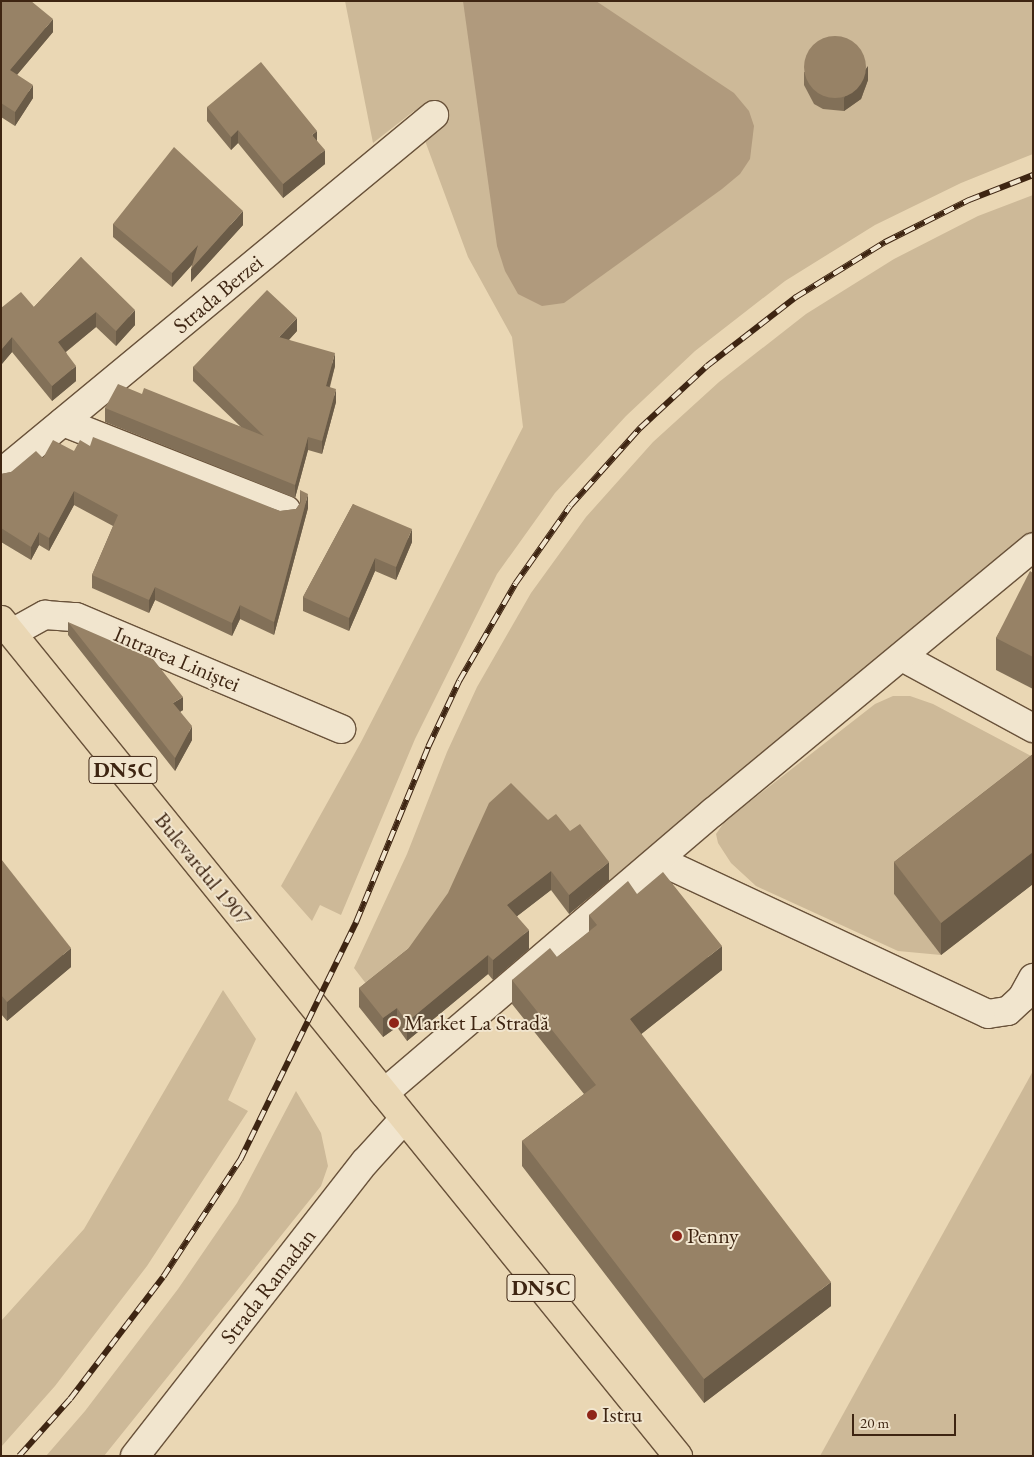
<!DOCTYPE html>
<meta charset="utf-8">
<style>
body{margin:0}
#map{position:relative;width:1034px;height:1457px;overflow:hidden;background:#ead7b4;font-family:"EB Garamond",serif}
div>[style]{position:absolute}
[style*='--x']{left:calc(var(--x)*1px);top:calc(var(--y)*1px);width:calc(var(--w)*1px);rotate:calc(var(--a)*1deg)}
.green>*{inset:0;background:#cdb998}
.water>*{inset:0;background:#b09a7d}
.roads{filter:drop-shadow(1px 0 #69523a) drop-shadow(-1px 0 #69523a) drop-shadow(0 1px #69523a) drop-shadow(0 -1px #69523a)}
.street>*{height:28px;margin:-14px;padding:0 14px;transform-origin:14px;border-radius:14px;background:#f1e5ce}
.secondary>*{height:28px;margin:-14px;padding:0 14px;transform-origin:14px;border-radius:14px;background:#f1e5ce}
.primary>*{height:28px;margin:-14px;padding:0 14px;transform-origin:14px;border-radius:14px;background:#ead7b4}
.rail>*{height:5.5px;margin-top:-2.75px;transform-origin:0;background:repeating-linear-gradient(90deg,#f1e5ce 0 11px,#3e2512 0 22px);box-sizing:border-box;border-block:1px solid #3e2512}
.wall>*{inset:0;background:#827058}
.shaded-wall>*{inset:0;background:#6a5b47}
.building>*{inset:0;background:#978266}
.round{border-radius:50%}
.dots>*{width:14px;height:14px;translate:-50% -50%;box-sizing:border-box;border:2px solid #f1e5ce;border-radius:50%}
span{translate:-50% -50%;white-space:nowrap;text-align:center;line-height:1.15;-webkit-text-stroke:4px #f1e5ce;paint-order:stroke}
.shield-label span{padding:1px 4px;background:#f1e5ce;border:1px solid;border-radius:4px;-webkit-text-stroke-width:0}
.shield-label{font-size:21px;color:#3e2512;font-weight:700}
.street-label{font-size:22px;color:#3e2512}
.poi-label{font-size:22px;color:#3e2512}
.left{translate:0 -50%;text-align:left}
.frame{position:absolute;inset:0;border:2px solid #3e2512;pointer-events:none}
.scale{position:absolute;left:852px;top:1414px;width:104px;height:22px;box-sizing:border-box;border:2px solid #3e2512;border-top:0;padding-left:6px;font-size:15px;line-height:18px;white-space:nowrap;color:#3e2512;-webkit-text-stroke:4px #f1e5ce;paint-order:stroke}
</style>
<div id="map">
<div class="green">
<div style="clip-path:polygon(345px 1px,1033px 1px,1033px 154px,961px 183px,875px 225px,785px 281px,695px 351px,626px 416px,555px 493px,497px 574px,415px 739px,341px 915px,320px 905px,312px 921px,281px 886px,361px 742px,523px 427px,512px 337px,468px 257px,414px 111px,373px 143px)"></div>
<div style="clip-path:polygon(1033px 195px,1033px 538px,610px 883px,580px 844px,448px 913px,374px 994px,354px 968px,407px 854px,447px 752px,477px 687px,531px 593px,586px 517px,653px 442px,719px 382px,806px 314px,894px 259px,978px 216px)"></div>
<div style="clip-path:polygon(893px 696px,910px 696px,933px 704px,1033px 757px,894px 894px,941px 955px,898px 951px,756px 886px,731px 863px,718px 843px,716px 834px,725px 821px,875px 704px)"></div>
<div style="clip-path:polygon(223px 990px,256px 1039px,228px 1100px,248px 1111px,147px 1266px,55px 1386px,1px 1447px,1px 1321px,84px 1229px)"></div>
<div style="clip-path:polygon(1033px 1071px,1033px 1456px,820px 1456px,921px 1273px)"></div>
<div style="clip-path:polygon(296px 1091px,321px 1133px,328px 1166px,321px 1186px,104px 1456px,46px 1456px,85px 1411px,178px 1289px,237px 1203px)"></div>
</div>
<div class="water">
<div style="clip-path:polygon(463px 1px,596px 1px,734px 93px,749px 111px,754px 126px,750px 159px,740px 174px,722px 189px,564px 303px,542px 306px,518px 294px,505px 271px,497px 246px)"></div>
</div>
<div class="roads">
<div class="street">
<div style="--x:63;--y:422;--w:240;--a:21.5"></div>
<div style="--x:1;--y:473;--w:562;--a:-39.58"></div>
<div style="--x:12;--y:633;--w:38;--a:-29"></div>
<div style="--x:45;--y:615;--w:31;--a:4"></div>
<div style="--x:76;--y:617;--w:288;--a:22.9"></div>
<div style="--x:902;--y:657;--w:149;--a:28.5"></div>
<div style="--x:658;--y:860;--w:364;--a:25"></div>
<div style="--x:988;--y:1014;--w:20;--a:-9"></div>
<div style="--x:1008;--y:1011;--w:19;--a:-43"></div>
<div style="--x:1022;--y:998;--w:23;--a:-61"></div>
<div style="--x:384;--y:1093;--w:433;--a:-40.5"></div>
<div style="--x:713;--y:812;--w:415;--a:-39.6"></div>
</div>
<div class="secondary">
<div style="--x:135;--y:1456;--w:373;--a:-52"></div>
<div style="--x:365;--y:1162;--w:58;--a:-47.8"></div>
</div>
<div class="primary">
<div style="--x:1;--y:620;--w:1076;--a:51"></div>
</div>
</div>
<div class="rail">
<div style="--x:19;--y:1456;--w:76;--a:-48.2"></div>
<div style="--x:70;--y:1399;--w:153;--a:-52.7"></div>
<div style="--x:163;--y:1277;--w:140;--a:-56.7"></div>
<div style="--x:240;--y:1160;--w:265;--a:-64"></div>
<div style="--x:356;--y:922;--w:189;--a:-67.6"></div>
<div style="--x:428;--y:747;--w:73;--a:-64.8"></div>
<div style="--x:459;--y:681;--w:112;--a:-60"></div>
<div style="--x:515;--y:584;--w:95;--a:-54.8"></div>
<div style="--x:570;--y:506;--w:105;--a:-48.1"></div>
<div style="--x:640;--y:428;--w:91;--a:-42.8"></div>
<div style="--x:707;--y:366;--w:113;--a:-37.8"></div>
<div style="--x:796;--y:297;--w:105;--a:-31.7"></div>
<div style="--x:885;--y:242;--w:94;--a:-26.6"></div>
<div style="--x:969;--y:200;--w:69;--a:-21.3"></div>
</div>
<div class="wall">
<div style="clip-path:polygon(1px 1px,53px 32px,17px 75px,33px 98px,15px 126px,1px 117px)"></div>
<div style="clip-path:polygon(804px 72px,868px 80px,861px 99px,844px 111px,823px 109px,814px 104px,804px 85px)"></div>
<div style="clip-path:polygon(207px 107px,317px 141px,325px 164px,283px 198px,238px 143px,231px 150px,207px 121px)"></div>
<div style="clip-path:polygon(113px 224px,243px 225px,191px 282px,192px 265px,172px 287px,113px 237px)"></div>
<div style="clip-path:polygon(81px 257px,135px 325px,116px 346px,96px 327px,66px 352px,76px 381px,52px 401px,12px 352px,1px 365px,1px 308px,34px 307px)"></div>
<div style="clip-path:polygon(297px 331px,289px 340px,335px 366px,330px 387px,336px 402px,322px 454px,308px 450px,295px 498px,105px 422px,105px 408px,142px 394px,241px 427px,193px 381px,193px 367px)"></div>
<div style="clip-path:polygon(90px 446px,280px 511px,296px 509px,300px 503px,300px 490px,308px 508px,274px 635px,240px 619px,232px 636px,155px 600px,149px 613px,92px 588px,92px 575px,113px 526px,74px 505px,49px 551px,39px 545px,31px 560px,1px 542px,1px 474px,11px 472px,43px 458px,74px 451px)"></div>
<div style="clip-path:polygon(353px 504px,412px 542px,396px 580px,375px 571px,349px 631px,303px 611px,303px 597px)"></div>
<div style="clip-path:polygon(1033px 573px,1033px 689px,996px 670px,996px 638px)"></div>
<div style="clip-path:polygon(68px 622px,183px 710px,180px 712px,192px 740px,175px 771px,68px 635px)"></div>
<div style="clip-path:polygon(1033px 754px,1033px 884px,941px 955px,894px 894px,894px 862px)"></div>
<div style="clip-path:polygon(548px 820px,609px 881px,569px 914px,551px 890px,517px 916px,529px 949px,493px 980px,488px 974px,407px 1041px,397px 1027px,383px 1037px,359px 1007px,359px 988px,408px 949px)"></div>
<div style="clip-path:polygon(1px 859px,71px 967px,7px 1021px,1px 1014px)"></div>
<div style="clip-path:polygon(637px 894px,722px 970px,641px 1034px,831px 1306px,704px 1403px,522px 1166px,522px 1141px,584px 1094px,512px 1004px,512px 980px,557px 957px,589px 932px,589px 915px)"></div>
</div>
<div class="shaded-wall">
<div style="clip-path:polygon(53px 19px,53px 32px,10px 83px,10px 70px)"></div>
<div style="clip-path:polygon(868px 66px,868px 80px,861px 99px,844px 111px,844px 98px)"></div>
<div style="clip-path:polygon(33px 85px,33px 98px,15px 126px,15px 112px)"></div>
<div style="clip-path:polygon(238px 130px,238px 143px,231px 150px,231px 137px)"></div>
<div style="clip-path:polygon(317px 131px,317px 144px,312px 135px)"></div>
<div style="clip-path:polygon(325px 150px,325px 164px,283px 198px,283px 184px)"></div>
<div style="clip-path:polygon(243px 211px,243px 225px,191px 282px,191px 269px)"></div>
<div style="clip-path:polygon(198px 245px,198px 258px,172px 287px,172px 273px)"></div>
<div style="clip-path:polygon(135px 310px,135px 325px,116px 346px,116px 331px)"></div>
<div style="clip-path:polygon(96px 312px,96px 327px,58px 358px,58px 342px)"></div>
<div style="clip-path:polygon(297px 318px,297px 331px,279px 350px,279px 337px)"></div>
<div style="clip-path:polygon(12px 337px,12px 352px,1px 365px,1px 350px)"></div>
<div style="clip-path:polygon(335px 353px,335px 366px,326px 399px,326px 386px)"></div>
<div style="clip-path:polygon(76px 366px,76px 381px,52px 401px,52px 386px)"></div>
<div style="clip-path:polygon(336px 389px,336px 402px,322px 454px,322px 441px)"></div>
<div style="clip-path:polygon(308px 437px,308px 450px,295px 498px,295px 485px)"></div>
<div style="clip-path:polygon(74px 491px,74px 505px,49px 551px,49px 538px)"></div>
<div style="clip-path:polygon(308px 494px,308px 508px,274px 635px,274px 622px)"></div>
<div style="clip-path:polygon(412px 529px,412px 542px,396px 580px,396px 567px)"></div>
<div style="clip-path:polygon(39px 532px,39px 545px,31px 560px,31px 547px)"></div>
<div style="clip-path:polygon(375px 558px,375px 571px,349px 631px,349px 618px)"></div>
<div style="clip-path:polygon(155px 587px,155px 600px,149px 613px,149px 600px)"></div>
<div style="clip-path:polygon(240px 605px,240px 619px,232px 636px,232px 623px)"></div>
<div style="clip-path:polygon(183px 697px,183px 710px,173px 716px,173px 703px)"></div>
<div style="clip-path:polygon(192px 726px,192px 740px,175px 771px,175px 758px)"></div>
<div style="clip-path:polygon(1033px 852px,1033px 884px,941px 955px,941px 923px)"></div>
<div style="clip-path:polygon(609px 862px,609px 881px,569px 914px,569px 895px)"></div>
<div style="clip-path:polygon(551px 871px,551px 890px,507px 924px,507px 905px)"></div>
<div style="clip-path:polygon(529px 930px,529px 949px,493px 980px,493px 960px)"></div>
<div style="clip-path:polygon(722px 946px,722px 970px,630px 1043px,630px 1019px)"></div>
<div style="clip-path:polygon(71px 948px,71px 967px,7px 1021px,7px 1002px)"></div>
<div style="clip-path:polygon(488px 955px,488px 974px,407px 1041px,407px 1022px)"></div>
<div style="clip-path:polygon(397px 1008px,397px 1027px,383px 1037px,383px 1018px)"></div>
<div style="clip-path:polygon(831px 1282px,831px 1306px,704px 1403px,704px 1379px)"></div>
</div>
<div class="building">
<div style="clip-path:polygon(1px 1px,31px 1px,53px 19px,10px 70px,33px 85px,15px 112px,1px 103px)"></div>
<div class="round" style="left:804px;top:36px;width:62px;height:62px"></div>
<div style="clip-path:polygon(261px 62px,317px 131px,312px 135px,325px 150px,283px 184px,238px 130px,231px 137px,207px 107px)"></div>
<div style="clip-path:polygon(174px 147px,243px 211px,191px 269px,198px 245px,172px 273px,113px 224px)"></div>
<div style="clip-path:polygon(81px 257px,135px 310px,116px 331px,96px 312px,58px 342px,76px 366px,52px 386px,12px 337px,1px 350px,1px 308px,21px 292px,34px 307px)"></div>
<div style="clip-path:polygon(267px 290px,297px 318px,279px 337px,335px 353px,326px 386px,336px 389px,322px 441px,308px 437px,295px 485px,105px 408px,118px 384px,142px 394px,144px 388px,264px 436px,193px 367px)"></div>
<div style="clip-path:polygon(93px 437px,280px 511px,296px 509px,301px 502px,300px 490px,308px 494px,274px 622px,240px 605px,232px 623px,155px 587px,149px 600px,92px 575px,118px 515px,74px 491px,49px 538px,39px 532px,31px 547px,1px 528px,1px 474px,11px 472px,36px 451px,43px 458px,53px 440px,74px 451px,80px 440px,90px 446px)"></div>
<div style="clip-path:polygon(353px 504px,412px 529px,396px 567px,375px 558px,349px 618px,303px 597px)"></div>
<div style="clip-path:polygon(1030px 571px,1033px 573px,1033px 657px,996px 638px)"></div>
<div style="clip-path:polygon(68px 622px,153px 659px,183px 697px,173px 703px,192px 726px,175px 758px)"></div>
<div style="clip-path:polygon(1033px 754px,1033px 852px,941px 923px,894px 862px)"></div>
<div style="clip-path:polygon(511px 783px,548px 820px,556px 814px,570px 831px,580px 824px,609px 862px,569px 895px,551px 871px,507px 905px,529px 930px,493px 960px,488px 955px,407px 1022px,397px 1008px,383px 1018px,359px 988px,408px 949px,448px 893px,489px 803px)"></div>
<div style="clip-path:polygon(1px 859px,71px 948px,7px 1002px,1px 995px)"></div>
<div style="clip-path:polygon(663px 872px,722px 946px,630px 1019px,831px 1282px,704px 1379px,522px 1141px,596px 1085px,512px 980px,550px 948px,557px 957px,597px 925px,589px 915px,628px 881px,637px 894px)"></div>
</div>
<div class="dots">
<div style="left:394px;top:1023px;background:#8f2418"></div>
<div style="left:677px;top:1236px;background:#8f2418"></div>
<div style="left:592px;top:1415px;background:#8f2418"></div>
</div>
<div class="shield-label">
<span style="left:123px;top:770px">DN5C</span>
<span style="left:541px;top:1288px">DN5C</span>
</div>
<div class="street-label">
<span style="left:218px;top:294px;rotate:-40deg">Strada Berzei</span>
<span style="left:177px;top:659px;rotate:23deg">Intrarea Liniștei</span>
<span style="left:203px;top:869px;rotate:51deg">Bulevardul 1907</span>
<span style="left:268px;top:1286px;rotate:-52deg">Strada Ramadan</span>
</div>
<div class="poi-label">
<span class="left" style="left:404px;top:1023px">Market La Stradă</span>
<span class="left" style="left:687px;top:1236px">Penny</span>
<span class="left" style="left:602px;top:1415px">Istru</span>
</div>
<div class="frame"></div>
<div class="scale">20 m</div>
</div>
